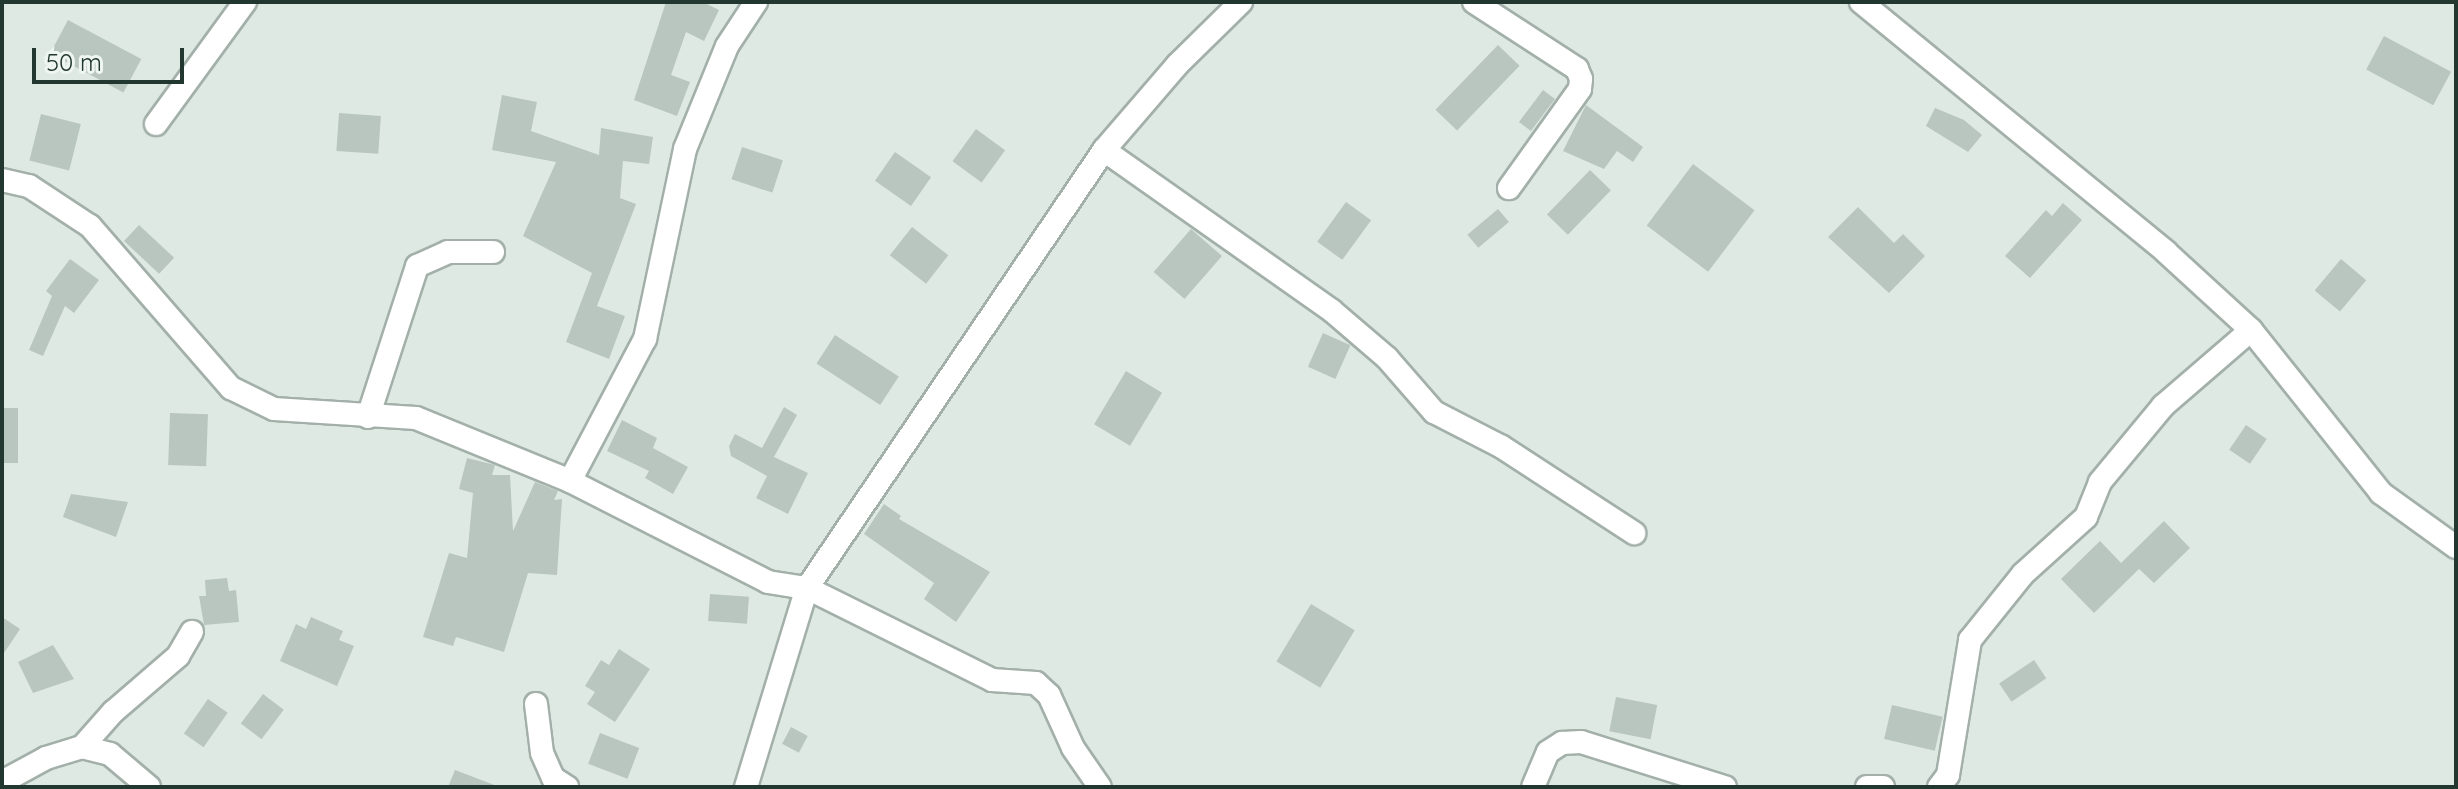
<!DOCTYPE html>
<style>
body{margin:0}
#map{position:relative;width:2458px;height:789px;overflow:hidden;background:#dfe9e4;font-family:Quicksand,sans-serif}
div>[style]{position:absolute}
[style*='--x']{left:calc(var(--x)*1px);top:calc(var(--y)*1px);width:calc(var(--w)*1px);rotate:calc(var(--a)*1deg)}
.building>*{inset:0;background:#b8c6bf;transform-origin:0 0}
.roads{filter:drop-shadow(2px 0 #a3b0aa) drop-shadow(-2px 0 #a3b0aa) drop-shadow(0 2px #a3b0aa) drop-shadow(0 -2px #a3b0aa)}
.minor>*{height:22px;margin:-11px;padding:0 11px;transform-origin:11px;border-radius:11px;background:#fff}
span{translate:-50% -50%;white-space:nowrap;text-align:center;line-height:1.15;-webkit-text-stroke:6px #eff6f2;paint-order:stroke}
.frame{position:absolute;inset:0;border:4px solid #223730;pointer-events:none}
.scale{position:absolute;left:32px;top:48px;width:152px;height:36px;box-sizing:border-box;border:4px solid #223730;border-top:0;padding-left:10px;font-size:24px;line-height:28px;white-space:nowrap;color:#223730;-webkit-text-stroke:6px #eff6f2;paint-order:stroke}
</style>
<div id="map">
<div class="building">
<div style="clip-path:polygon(666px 2px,703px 2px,719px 10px,704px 41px,686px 32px,671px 75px,690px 82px,677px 116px,634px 100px)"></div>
<div style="left:68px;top:20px;width:83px;height:38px;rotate:28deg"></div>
<div style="left:2384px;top:36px;width:76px;height:38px;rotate:28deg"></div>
<div style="left:1498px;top:45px;width:30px;height:90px;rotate:44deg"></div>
<div style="left:1543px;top:90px;width:15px;height:40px;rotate:37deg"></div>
<div style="clip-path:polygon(502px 95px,537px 102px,531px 131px,599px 155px,601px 128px,653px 137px,649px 164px,623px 161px,620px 198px,636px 204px,597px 306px,625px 316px,609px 359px,566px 342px,592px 273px,523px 236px,556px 162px,492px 150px)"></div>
<div style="clip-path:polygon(1586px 105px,1643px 147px,1633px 162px,1617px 151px,1604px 169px,1563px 151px)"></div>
<div style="clip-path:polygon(1935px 108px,1964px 120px,1982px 135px,1968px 152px,1926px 126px)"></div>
<div style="left:339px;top:113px;width:42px;height:38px;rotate:4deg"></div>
<div style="left:41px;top:114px;width:41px;height:48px;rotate:14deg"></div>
<div style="left:976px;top:129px;width:36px;height:40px;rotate:36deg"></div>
<div style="left:742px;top:147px;width:43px;height:34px;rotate:18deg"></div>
<div style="left:895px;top:152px;width:44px;height:35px;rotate:35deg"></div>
<div style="left:1693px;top:164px;width:77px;height:77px;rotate:37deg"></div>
<div style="left:1590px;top:170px;width:29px;height:62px;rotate:44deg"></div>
<div style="left:1346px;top:202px;width:31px;height:49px;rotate:36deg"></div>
<div style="clip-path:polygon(2063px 203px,2082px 220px,2030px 278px,2005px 256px,2046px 210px,2052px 216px)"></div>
<div style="clip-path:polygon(1858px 207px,1894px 243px,1903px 234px,1925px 256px,1889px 293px,1828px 237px)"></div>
<div style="left:1498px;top:209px;width:17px;height:40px;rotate:50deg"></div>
<div style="left:139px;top:225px;width:48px;height:22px;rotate:43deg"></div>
<div style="left:912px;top:227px;width:46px;height:36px;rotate:38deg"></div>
<div style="left:1191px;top:229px;width:41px;height:57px;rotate:41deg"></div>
<div style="clip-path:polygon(70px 259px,99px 280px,74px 313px,65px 306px,43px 356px,29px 350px,52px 296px,46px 291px)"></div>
<div style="left:2341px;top:259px;width:33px;height:41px;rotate:40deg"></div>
<div style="left:1323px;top:333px;width:30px;height:37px;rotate:24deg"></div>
<div style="left:835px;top:335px;width:76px;height:34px;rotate:33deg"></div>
<div style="left:1126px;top:371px;width:42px;height:62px;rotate:31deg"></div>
<div style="clip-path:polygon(784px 407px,797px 415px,774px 457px,808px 473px,788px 514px,756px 498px,767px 476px,731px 456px,729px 446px,735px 434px,762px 448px)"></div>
<div style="left:2px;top:408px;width:16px;height:55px"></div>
<div style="left:170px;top:413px;width:38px;height:52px;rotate:2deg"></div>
<div style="clip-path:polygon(622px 420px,657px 438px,653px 448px,688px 467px,673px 494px,645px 478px,649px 471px,607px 451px)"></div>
<div style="left:2246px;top:425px;width:25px;height:30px;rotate:34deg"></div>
<div style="clip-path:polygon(467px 458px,495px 465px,492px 475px,510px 475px,513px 531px,535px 482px,558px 491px,554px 500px,562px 499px,557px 575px,528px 573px,504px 652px,456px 637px,453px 646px,423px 637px,449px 553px,467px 558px,473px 493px,459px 489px)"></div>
<div style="clip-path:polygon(71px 494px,128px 502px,116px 537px,63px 517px)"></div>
<div style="clip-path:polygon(884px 504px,901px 516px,899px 519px,990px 572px,956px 622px,924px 599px,934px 583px,864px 534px)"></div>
<div style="clip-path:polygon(2164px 521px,2190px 548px,2154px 583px,2139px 569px,2094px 613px,2061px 579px,2100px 541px,2121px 563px)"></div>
<div style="clip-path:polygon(227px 578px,229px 591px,236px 590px,239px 622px,204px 625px,199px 596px,206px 596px,205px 580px)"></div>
<div style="left:710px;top:594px;width:39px;height:27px;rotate:4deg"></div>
<div style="left:1311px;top:604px;width:51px;height:67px;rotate:31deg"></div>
<div style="clip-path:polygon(2px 617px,20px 629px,2px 656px)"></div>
<div style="clip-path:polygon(311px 617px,343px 631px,339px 640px,354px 646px,337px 686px,280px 661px,296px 624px,306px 629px)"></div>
<div style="clip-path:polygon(53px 645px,74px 679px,33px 693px,18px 662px)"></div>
<div style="clip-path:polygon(619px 649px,650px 669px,615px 722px,587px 704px,595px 692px,585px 686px,601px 660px,609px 665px)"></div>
<div style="left:2034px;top:660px;width:22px;height:42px;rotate:56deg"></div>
<div style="left:263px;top:694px;width:26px;height:37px;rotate:37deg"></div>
<div style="left:1616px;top:697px;width:42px;height:35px;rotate:11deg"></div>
<div style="left:208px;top:699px;width:24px;height:42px;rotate:35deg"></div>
<div style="left:1892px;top:705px;width:52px;height:35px;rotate:13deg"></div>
<div style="left:791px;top:727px;width:19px;height:19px;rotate:28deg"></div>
<div style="left:600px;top:733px;width:42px;height:33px;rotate:21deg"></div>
<div style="clip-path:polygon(455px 770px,497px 786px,497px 787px,448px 787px)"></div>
</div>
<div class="roads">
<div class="minor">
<div style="--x:1474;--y:2;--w:123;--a:33"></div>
<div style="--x:1577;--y:69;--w:11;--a:68"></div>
<div style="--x:1581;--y:79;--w:10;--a:96"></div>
<div style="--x:1580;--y:89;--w:122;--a:125.6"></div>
<div style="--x:1861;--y:2;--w:394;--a:39.3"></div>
<div style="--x:2166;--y:252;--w:115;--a:42.5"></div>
<div style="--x:2251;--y:330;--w:208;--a:51.4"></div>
<div style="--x:2381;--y:493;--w:92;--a:35.8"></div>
<div style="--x:156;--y:124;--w:151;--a:-53.9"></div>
<div style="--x:1104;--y:150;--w:278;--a:35.2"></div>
<div style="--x:1331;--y:310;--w:74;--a:40.6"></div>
<div style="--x:1387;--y:358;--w:72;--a:49"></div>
<div style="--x:1434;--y:412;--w:76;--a:27.2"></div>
<div style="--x:1502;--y:447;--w:158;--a:33.1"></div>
<div style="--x:2;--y:180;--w:28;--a:13"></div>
<div style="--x:29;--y:186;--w:73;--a:33.3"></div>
<div style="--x:90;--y:226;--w:215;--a:49"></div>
<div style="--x:231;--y:388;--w:48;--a:26"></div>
<div style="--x:274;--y:409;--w:142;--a:3.6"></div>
<div style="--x:416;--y:418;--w:166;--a:22.2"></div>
<div style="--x:570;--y:481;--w:222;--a:27"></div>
<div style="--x:768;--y:582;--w:39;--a:9"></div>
<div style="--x:807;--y:588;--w:529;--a:-55.86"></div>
<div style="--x:1104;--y:150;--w:112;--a:-49.3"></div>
<div style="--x:1177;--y:65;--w:90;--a:-44.5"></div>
<div style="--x:368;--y:417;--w:159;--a:-72"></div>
<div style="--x:417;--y:266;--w:34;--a:-24"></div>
<div style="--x:448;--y:252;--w:45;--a:0"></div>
<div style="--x:570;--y:481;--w:161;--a:-62.2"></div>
<div style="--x:645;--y:339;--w:194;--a:-78.1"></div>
<div style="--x:685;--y:149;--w:111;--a:-67.8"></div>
<div style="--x:727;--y:46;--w:53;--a:-56.6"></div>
<div style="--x:536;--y:704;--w:49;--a:83"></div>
<div style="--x:542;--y:753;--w:27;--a:66"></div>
<div style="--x:553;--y:778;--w:17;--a:33"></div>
<div style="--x:82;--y:747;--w:47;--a:-48.5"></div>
<div style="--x:113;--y:712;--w:86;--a:-40.7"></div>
<div style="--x:178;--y:656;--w:28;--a:-60"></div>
<div style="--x:2;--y:782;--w:50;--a:-28.6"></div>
<div style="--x:46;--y:758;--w:38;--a:-17"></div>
<div style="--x:82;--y:747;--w:29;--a:14"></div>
<div style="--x:110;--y:754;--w:51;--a:40.2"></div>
<div style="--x:746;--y:787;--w:208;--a:-73"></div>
<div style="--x:807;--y:588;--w:207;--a:26.4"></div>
<div style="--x:992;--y:680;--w:44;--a:3.9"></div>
<div style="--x:1036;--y:683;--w:18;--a:43"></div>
<div style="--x:1049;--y:695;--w:58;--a:65.6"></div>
<div style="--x:1073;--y:748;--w:47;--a:55.3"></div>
<div style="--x:1533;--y:787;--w:38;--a:-67"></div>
<div style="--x:1548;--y:752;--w:17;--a:-33"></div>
<div style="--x:1562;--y:743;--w:19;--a:-3"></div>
<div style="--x:1581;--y:742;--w:151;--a:17.4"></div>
<div style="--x:1867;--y:787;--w:16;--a:0"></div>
<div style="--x:1939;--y:787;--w:15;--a:-53"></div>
<div style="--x:1948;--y:775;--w:137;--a:-80.7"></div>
<div style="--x:1970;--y:640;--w:85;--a:-51.2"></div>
<div style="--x:2023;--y:574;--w:85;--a:-42.1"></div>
<div style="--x:2086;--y:517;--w:38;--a:-68"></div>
<div style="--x:2100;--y:482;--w:99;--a:-50.3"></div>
<div style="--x:2163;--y:406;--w:116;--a:-40.8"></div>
</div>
</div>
<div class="frame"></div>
<div class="scale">50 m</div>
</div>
